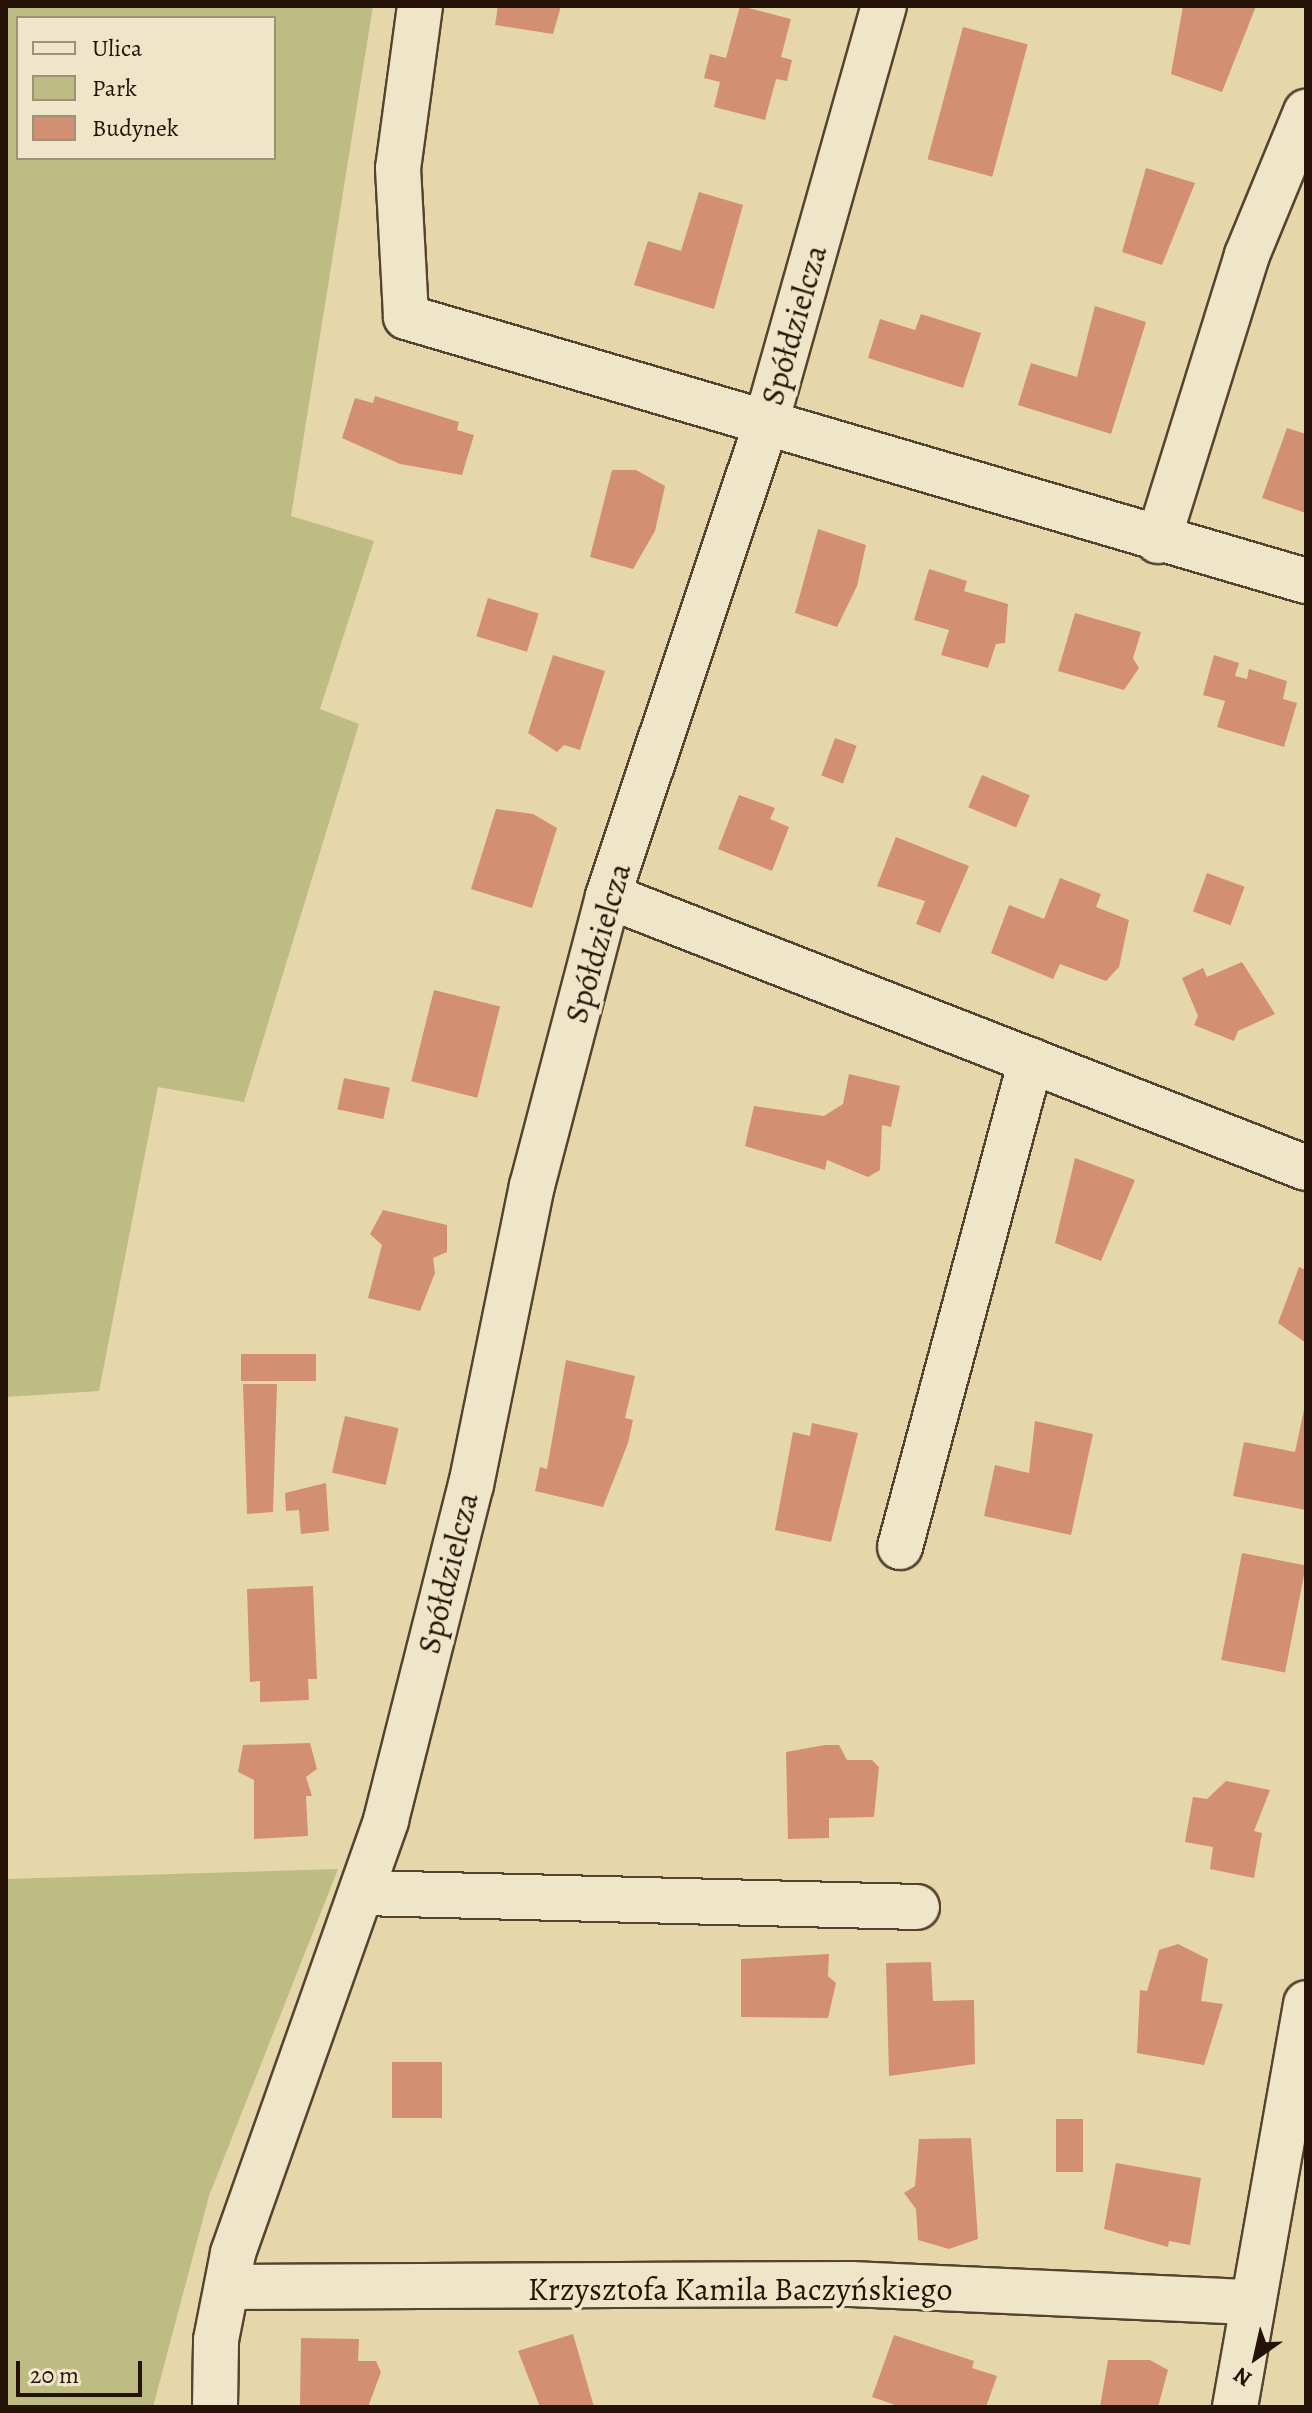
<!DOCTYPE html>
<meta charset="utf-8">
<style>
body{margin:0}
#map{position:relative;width:1312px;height:2413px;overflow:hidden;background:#e6d7ab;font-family:Alegreya,serif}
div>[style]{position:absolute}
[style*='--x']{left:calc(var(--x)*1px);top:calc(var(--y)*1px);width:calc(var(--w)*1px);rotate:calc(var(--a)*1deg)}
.green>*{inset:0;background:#bdbc83}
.building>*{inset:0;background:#d28f71;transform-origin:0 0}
.roads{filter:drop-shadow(2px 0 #54442f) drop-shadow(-2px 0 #54442f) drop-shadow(0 2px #54442f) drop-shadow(0 -2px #54442f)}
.street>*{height:44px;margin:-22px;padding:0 22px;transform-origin:22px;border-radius:22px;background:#efe5c8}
span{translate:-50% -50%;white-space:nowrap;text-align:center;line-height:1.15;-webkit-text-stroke:7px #efe5c8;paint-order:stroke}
.street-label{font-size:32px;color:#241306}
.frame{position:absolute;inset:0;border:8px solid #241306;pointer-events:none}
.legend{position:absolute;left:16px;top:16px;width:260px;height:144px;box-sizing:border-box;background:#efe5c8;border:2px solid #9e917a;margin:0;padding:10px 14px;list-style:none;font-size:24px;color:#241306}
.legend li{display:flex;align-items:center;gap:16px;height:40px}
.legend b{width:40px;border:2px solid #9e917a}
.north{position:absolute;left:1216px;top:2317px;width:80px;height:80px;-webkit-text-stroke:6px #efe5c8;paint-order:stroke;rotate:214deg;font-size:22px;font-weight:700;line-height:32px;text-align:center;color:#241306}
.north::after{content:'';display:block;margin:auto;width:28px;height:36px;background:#241306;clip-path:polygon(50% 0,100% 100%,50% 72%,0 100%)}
.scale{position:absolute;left:16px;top:2361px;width:126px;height:36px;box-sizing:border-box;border:4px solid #241306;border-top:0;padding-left:10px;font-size:24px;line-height:28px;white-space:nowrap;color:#241306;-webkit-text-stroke:6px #efe5c8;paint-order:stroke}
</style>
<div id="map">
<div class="green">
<div style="clip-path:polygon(evenodd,6px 6px,373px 6px,291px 516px,374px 541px,320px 709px,359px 724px,244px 1102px,158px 1087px,99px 1391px,6px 1397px,6px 6px,18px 18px,274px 18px,274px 158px,18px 158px,18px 18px)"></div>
<div style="clip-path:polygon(338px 1869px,209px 2196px,153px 2407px,6px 2407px,6px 1879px)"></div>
</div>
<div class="building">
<div style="clip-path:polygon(498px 6px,561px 6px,553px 34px,495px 25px)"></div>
<div style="clip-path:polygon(740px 6px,791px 19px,781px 57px,792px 60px,787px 81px,776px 79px,765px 120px,714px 107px,720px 82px,704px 78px,710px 54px,726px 58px)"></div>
<div style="clip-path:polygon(1183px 6px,1256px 6px,1222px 92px,1171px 74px)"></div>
<div style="left:963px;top:27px;width:67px;height:137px;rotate:15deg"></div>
<div style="clip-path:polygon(1146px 168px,1195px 183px,1162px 265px,1122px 252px)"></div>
<div style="clip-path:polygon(699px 192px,743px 205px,714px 309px,634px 285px,648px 241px,681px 251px)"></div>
<div style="clip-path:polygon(1095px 306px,1146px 322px,1111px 434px,1018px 405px,1031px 363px,1077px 377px)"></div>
<div style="clip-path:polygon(921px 314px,981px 333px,963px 388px,868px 358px,880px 319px,915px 330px)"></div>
<div style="clip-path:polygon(375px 396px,459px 422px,457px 430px,474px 435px,462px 475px,400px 464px,342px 438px,355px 398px,373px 403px)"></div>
<div style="clip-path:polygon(1287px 428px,1306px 434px,1306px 513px,1262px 498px)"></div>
<div style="clip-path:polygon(612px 470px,636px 470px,665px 486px,655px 531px,633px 569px,590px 557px)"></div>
<div style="clip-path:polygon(818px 529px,866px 545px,857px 586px,837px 627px,795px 613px)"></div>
<div style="clip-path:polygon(929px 569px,967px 581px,964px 591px,1008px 604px,1005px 643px,996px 644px,988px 668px,941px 655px,949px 630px,914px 620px)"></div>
<div style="left:488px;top:598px;width:53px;height:40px;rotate:17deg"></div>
<div style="clip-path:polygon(1075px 613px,1141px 632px,1133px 658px,1139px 668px,1124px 690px,1058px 671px)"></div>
<div style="clip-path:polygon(553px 655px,605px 671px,580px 750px,564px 745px,557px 752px,528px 733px)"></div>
<div style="clip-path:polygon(1214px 655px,1239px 663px,1235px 676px,1247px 679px,1249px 669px,1287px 681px,1283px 699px,1297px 703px,1284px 747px,1217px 727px,1225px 701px,1203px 695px)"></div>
<div style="left:835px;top:738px;width:23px;height:40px;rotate:20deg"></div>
<div style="left:982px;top:775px;width:52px;height:35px;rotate:23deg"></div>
<div style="clip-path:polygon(739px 795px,775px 808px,770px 819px,789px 827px,772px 871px,718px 849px)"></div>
<div style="clip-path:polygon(496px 809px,533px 814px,557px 828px,532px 908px,471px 889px)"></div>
<div style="clip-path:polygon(896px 837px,969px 866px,940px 933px,916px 924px,925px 901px,877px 886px)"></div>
<div style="left:1207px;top:873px;width:40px;height:41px;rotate:20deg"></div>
<div style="clip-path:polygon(1060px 878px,1101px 894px,1096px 907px,1129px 920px,1119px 967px,1106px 981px,1060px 964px,1053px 979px,991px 953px,1009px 905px,1044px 919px)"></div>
<div style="clip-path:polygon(1242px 962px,1275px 1014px,1238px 1031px,1234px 1041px,1194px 1025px,1198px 1016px,1182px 978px,1203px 968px,1207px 977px)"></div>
<div style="left:434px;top:990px;width:68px;height:94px;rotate:14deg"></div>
<div style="clip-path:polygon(849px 1074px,900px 1086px,891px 1127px,882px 1125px,880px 1170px,868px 1177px,827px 1160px,825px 1170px,745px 1146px,754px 1106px,824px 1116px,843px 1104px)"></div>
<div style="left:344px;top:1078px;width:47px;height:32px;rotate:12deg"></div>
<div style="clip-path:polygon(1075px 1158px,1135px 1180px,1101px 1261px,1055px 1243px)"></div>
<div style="clip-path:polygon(383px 1210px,447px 1225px,447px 1252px,433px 1258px,435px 1273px,420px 1311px,368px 1298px,382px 1245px,370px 1234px)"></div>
<div style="clip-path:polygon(1299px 1267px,1306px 1270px,1306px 1343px,1278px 1323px)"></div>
<div style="left:316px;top:1354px;width:27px;height:75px;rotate:90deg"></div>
<div style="clip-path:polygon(566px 1360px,635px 1376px,625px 1418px,633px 1420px,628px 1443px,603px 1507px,535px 1491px,540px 1467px,547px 1469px)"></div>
<div style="clip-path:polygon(243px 1384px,277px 1384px,273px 1512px,247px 1514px)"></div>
<div style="clip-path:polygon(1306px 1400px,1306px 1510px,1233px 1496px,1244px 1442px,1295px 1452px)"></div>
<div style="left:345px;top:1416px;width:55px;height:58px;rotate:13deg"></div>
<div style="clip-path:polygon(1035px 1421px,1093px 1434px,1071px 1535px,984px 1516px,995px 1465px,1029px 1473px)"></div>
<div style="clip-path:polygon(812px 1423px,858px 1433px,831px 1542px,775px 1530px,793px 1432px,810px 1436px)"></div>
<div style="clip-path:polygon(326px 1483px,329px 1531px,301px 1534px,299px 1510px,286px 1511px,285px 1493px)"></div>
<div style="left:1242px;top:1553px;width:65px;height:109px;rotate:11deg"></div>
<div style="clip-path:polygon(313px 1586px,317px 1679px,308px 1679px,309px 1700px,260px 1702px,260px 1681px,250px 1682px,247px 1589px)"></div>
<div style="clip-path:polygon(310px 1743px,317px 1769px,306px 1777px,312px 1796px,306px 1796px,308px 1836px,254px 1839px,254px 1780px,238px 1772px,243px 1745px)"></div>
<div style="clip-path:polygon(825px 1745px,839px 1745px,847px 1760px,872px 1760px,879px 1767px,874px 1817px,829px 1818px,829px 1838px,788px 1839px,786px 1752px)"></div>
<div style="clip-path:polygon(1226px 1781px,1270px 1790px,1254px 1831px,1262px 1833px,1254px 1878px,1210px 1869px,1213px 1847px,1185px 1842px,1193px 1797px,1207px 1799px)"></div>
<div style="clip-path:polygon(1178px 1944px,1208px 1959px,1201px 2001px,1223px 2004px,1204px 2065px,1137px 2053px,1140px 1990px,1147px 1991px,1159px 1950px)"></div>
<div style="clip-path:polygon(829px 1954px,828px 1976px,836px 1983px,828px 2018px,741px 2017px,741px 1959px)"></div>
<div style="clip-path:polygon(931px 1962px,933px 2001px,974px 2000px,975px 2064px,889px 2076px,886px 1963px)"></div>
<div style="left:442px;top:2062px;width:56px;height:50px;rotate:90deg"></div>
<div style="left:1056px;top:2119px;width:27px;height:53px"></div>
<div style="clip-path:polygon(971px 2138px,978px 2239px,949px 2249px,918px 2240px,916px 2209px,904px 2193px,915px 2186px,919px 2139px)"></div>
<div style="clip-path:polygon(1116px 2163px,1201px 2178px,1190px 2245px,1169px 2241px,1168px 2247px,1104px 2229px)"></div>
<div style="clip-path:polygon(573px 2334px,594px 2407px,540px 2407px,518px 2351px)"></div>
<div style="clip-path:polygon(894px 2335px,974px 2361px,972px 2368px,997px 2376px,986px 2407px,901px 2407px,872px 2397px)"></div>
<div style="clip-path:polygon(301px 2338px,359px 2339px,358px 2361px,376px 2361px,381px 2372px,368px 2407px,300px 2407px)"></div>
<div style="clip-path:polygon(1108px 2360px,1150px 2360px,1168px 2370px,1158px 2407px,1100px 2407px)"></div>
</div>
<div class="roads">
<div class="street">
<div style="--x:420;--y:6;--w:163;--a:97.7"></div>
<div style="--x:398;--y:168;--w:149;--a:86.9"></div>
<div style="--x:406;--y:317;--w:938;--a:16.35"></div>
<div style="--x:1158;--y:541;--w:300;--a:-72.7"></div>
<div style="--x:1247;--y:255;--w:155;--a:-67.6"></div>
<div style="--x:608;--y:896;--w:749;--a:21.29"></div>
<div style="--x:900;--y:1547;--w:504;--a:-74.94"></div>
<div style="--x:362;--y:1893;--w:555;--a:1.44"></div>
<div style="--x:227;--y:2287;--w:624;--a:-0.28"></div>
<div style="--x:851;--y:2284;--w:402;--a:2.6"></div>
<div style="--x:215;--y:2407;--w:67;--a:-89.1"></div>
<div style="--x:216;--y:2340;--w:89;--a:-78.9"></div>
<div style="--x:233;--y:2253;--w:459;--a:-70.5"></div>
<div style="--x:386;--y:1820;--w:346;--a:-75.8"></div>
<div style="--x:471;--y:1485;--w:305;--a:-78.5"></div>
<div style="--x:532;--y:1186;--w:300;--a:-75.3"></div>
<div style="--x:608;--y:896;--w:496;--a:-71.5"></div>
<div style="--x:765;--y:426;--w:437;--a:-74.2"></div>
<div style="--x:1235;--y:2407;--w:410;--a:-80"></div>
</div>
</div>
<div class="street-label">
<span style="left:794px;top:325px;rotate:-74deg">Spółdzielcza</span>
<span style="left:598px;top:943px;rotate:-74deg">Spółdzielcza</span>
<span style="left:448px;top:1573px;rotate:-76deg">Spółdzielcza</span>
<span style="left:740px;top:2289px">Krzysztofa Kamila Baczyńskiego</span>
</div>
<div class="frame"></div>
<ul class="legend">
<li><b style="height:10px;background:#efe5c8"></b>Ulica</li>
<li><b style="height:22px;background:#bdbc83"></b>Park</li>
<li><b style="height:22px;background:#d28f71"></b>Budynek</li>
</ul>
<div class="north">N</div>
<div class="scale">20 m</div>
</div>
